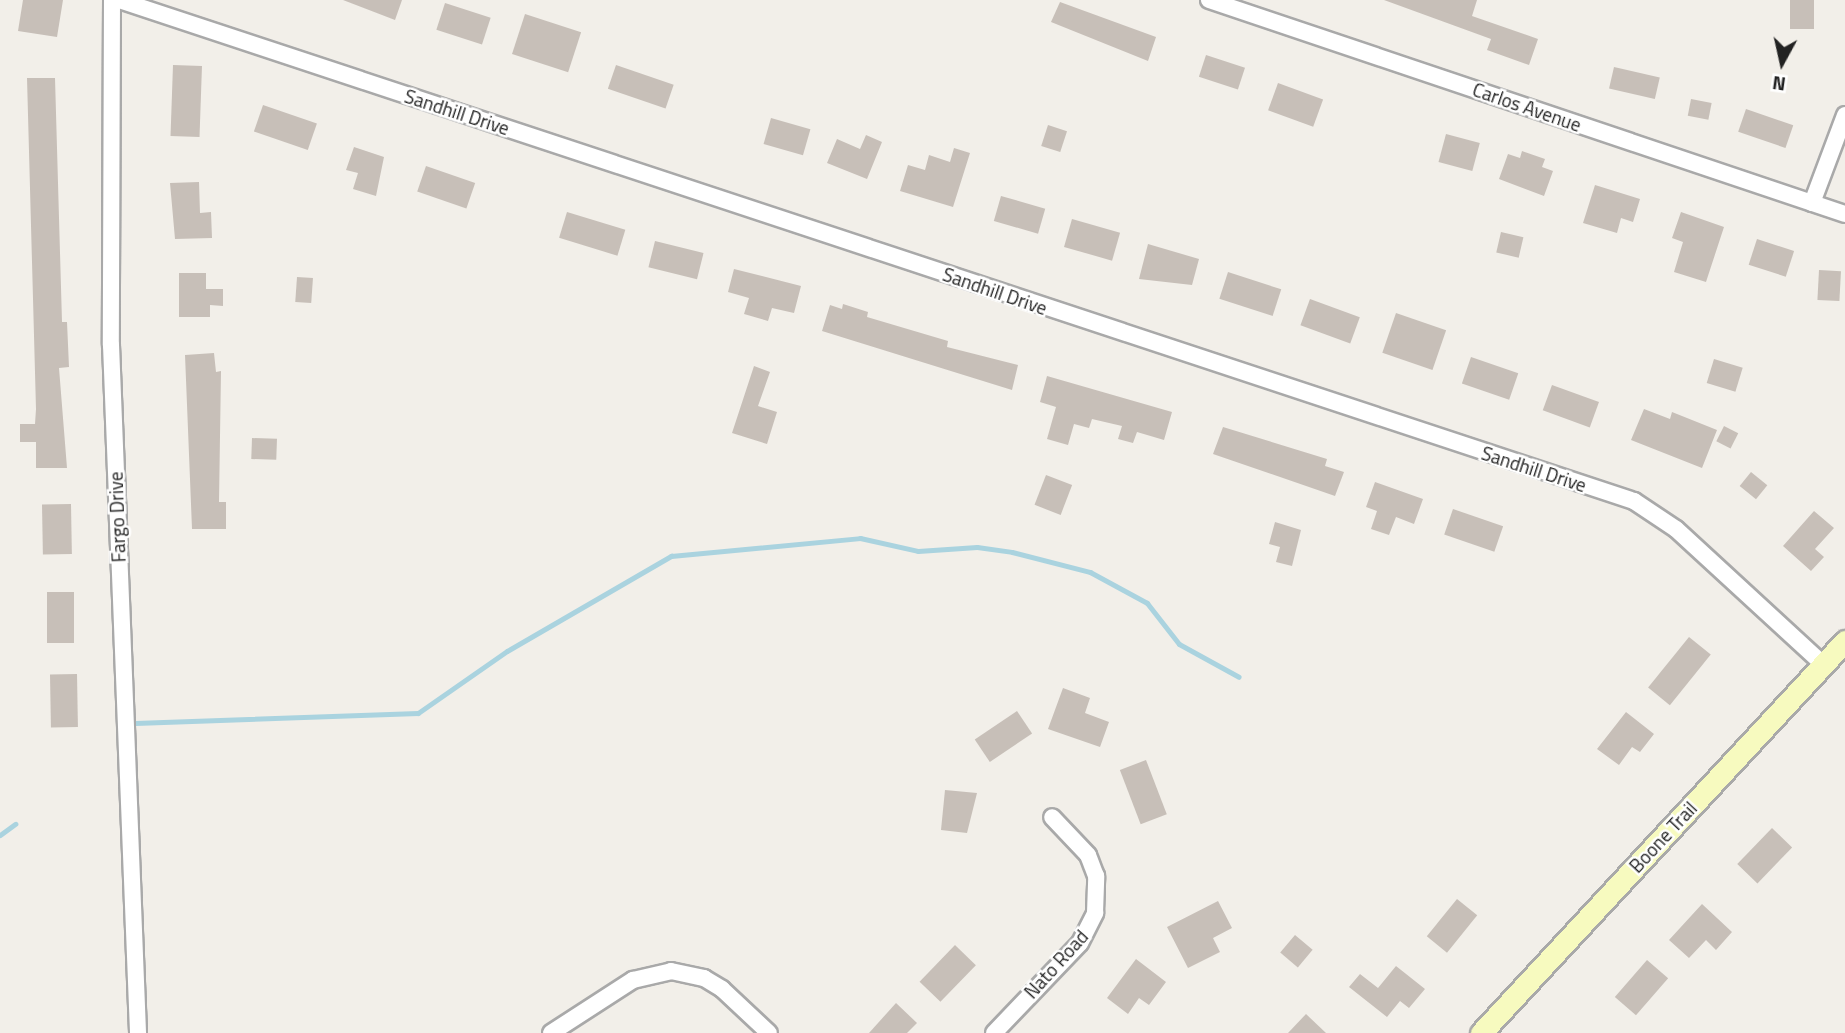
<!DOCTYPE html>
<style>
body{margin:0}
#map{position:relative;width:1845px;height:1033px;overflow:hidden;background:#f2efe9;font-family:"Titillium Web",sans-serif}
div>[style]{position:absolute}
[style*='--x']{left:calc(var(--x)*1px);top:calc(var(--y)*1px);width:calc(var(--w)*1px);rotate:calc(var(--a)*1deg)}
.stream>*{height:5px;margin:-2.5px;padding:0 2.5px;transform-origin:2.5px;border-radius:2.5px;background:#aad3df}
.building>*{inset:0;background:#c7bfb8;transform-origin:0 0}
.roads{filter:drop-shadow(2px 0 #a9a9a9) drop-shadow(-2px 0 #a9a9a9) drop-shadow(0 2px #a9a9a9) drop-shadow(0 -2px #a9a9a9)}
.street>*{height:16px;margin:-8px;padding:0 8px;transform-origin:8px;border-radius:8px;background:#fff}
.secondary>*{height:21px;margin:-10.5px;padding:0 10.5px;transform-origin:10.5px;border-radius:10.5px;background:#f7fabf}
span{translate:-50% -50%;white-space:nowrap;text-align:center;line-height:1.15;-webkit-text-stroke:5px #fff;paint-order:stroke}
.street-label{font-size:19px;color:#222}
.north{position:absolute;left:1747px;top:28px;width:70px;height:70px;-webkit-text-stroke:5px #fff;paint-order:stroke;rotate:188deg;font-size:19px;font-weight:700;line-height:28px;text-align:center;color:#222}
.north::after{content:'';display:block;margin:auto;width:24px;height:32px;background:#222;clip-path:polygon(50% 0,100% 100%,50% 72%,0 100%)}
</style>
<div id="map">
<div class="stream">
<div style="--x:135;--y:723;--w:283;--a:-2"></div>
<div style="--x:418;--y:713;--w:108;--a:-34.9"></div>
<div style="--x:507;--y:651;--w:190;--a:-30.1"></div>
<div style="--x:671;--y:556;--w:190;--a:-5.4"></div>
<div style="--x:860;--y:538;--w:59;--a:12.6"></div>
<div style="--x:918;--y:551;--w:59;--a:-3.9"></div>
<div style="--x:977;--y:547;--w:35;--a:8"></div>
<div style="--x:1012;--y:552;--w:81;--a:14.4"></div>
<div style="--x:1090;--y:572;--w:65;--a:28.5"></div>
<div style="--x:1147;--y:603;--w:52;--a:52"></div>
<div style="--x:1179;--y:644;--w:68;--a:28.8"></div>
<div style="--x:0;--y:835;--w:19;--a:-36"></div>
</div>
<div class="building">
<div style="clip-path:polygon(23px 0,63px 0,57px 37px,18px 31px)"></div>
<div style="clip-path:polygon(343px 0,402px 0,395px 20px)"></div>
<div style="clip-path:polygon(1384px 0,1477px 0,1472px 16px,1538px 39px,1529px 65px,1487px 50px,1491px 39px)"></div>
<div style="left:1790px;top:0;width:24px;height:29px"></div>
<div style="clip-path:polygon(1060px 2px,1156px 37px,1148px 61px,1051px 22px)"></div>
<div style="left:445px;top:3px;width:48px;height:28px;rotate:18deg"></div>
<div style="left:525px;top:14px;width:59px;height:42px;rotate:18deg"></div>
<div style="left:1206px;top:55px;width:41px;height:23px;rotate:18deg"></div>
<div style="left:173px;top:65px;width:29px;height:71px;rotate:2deg"></div>
<div style="left:616px;top:65px;width:61px;height:25px;rotate:19deg"></div>
<div style="left:1614px;top:67px;width:47px;height:22px;rotate:13deg"></div>
<div style="clip-path:polygon(27px 78px,55px 78px,62px 322px,67px 322px,69px 367px,59px 368px,67px 468px,36px 468px,36px 442px,20px 442px,20px 424px,35px 424px,36px 409px)"></div>
<div style="left:1278px;top:83px;width:48px;height:29px;rotate:20deg"></div>
<div style="left:1691px;top:99px;width:21px;height:17px;rotate:11deg"></div>
<div style="left:263px;top:105px;width:57px;height:28px;rotate:19deg"></div>
<div style="left:1746px;top:109px;width:50px;height:24px;rotate:19deg"></div>
<div style="left:771px;top:118px;width:41px;height:27px;rotate:16deg"></div>
<div style="left:1048px;top:125px;width:20px;height:22px;rotate:18deg"></div>
<div style="left:1446px;top:134px;width:35px;height:29px;rotate:15deg"></div>
<div style="clip-path:polygon(866px 135px,882px 142px,867px 179px,827px 163px,837px 139px,860px 149px)"></div>
<div style="clip-path:polygon(354px 147px,384px 157px,376px 196px,353px 189px,358px 173px,346px 170px)"></div>
<div style="clip-path:polygon(954px 148px,970px 153px,953px 207px,900px 191px,908px 165px,925px 170px,929px 155px,950px 162px)"></div>
<div style="clip-path:polygon(1522px 151px,1545px 159px,1542px 167px,1553px 171px,1544px 196px,1499px 179px,1508px 154px,1520px 158px)"></div>
<div style="left:426px;top:166px;width:52px;height:27px;rotate:19deg"></div>
<div style="clip-path:polygon(199px 182px,200px 213px,211px 212px,212px 238px,175px 239px,170px 183px)"></div>
<div style="clip-path:polygon(1595px 185px,1640px 199px,1633px 222px,1621px 218px,1617px 233px,1583px 223px)"></div>
<div style="left:1001px;top:196px;width:46px;height:26px;rotate:16deg"></div>
<div style="left:567px;top:212px;width:61px;height:27px;rotate:17deg"></div>
<div style="clip-path:polygon(1681px 212px,1724px 227px,1706px 282px,1674px 272px,1683px 242px,1672px 238px)"></div>
<div style="left:1072px;top:219px;width:50px;height:29px;rotate:16deg"></div>
<div style="left:1501px;top:232px;width:23px;height:21px;rotate:13deg"></div>
<div style="left:1757px;top:239px;width:39px;height:27px;rotate:18deg"></div>
<div style="left:655px;top:241px;width:50px;height:27px;rotate:14deg"></div>
<div style="clip-path:polygon(1148px 244px,1199px 259px,1192px 285px,1139px 279px)"></div>
<div style="clip-path:polygon(734px 269px,801px 286px,794px 313px,772px 308px,768px 321px,744px 314px,749px 298px,728px 292px)"></div>
<div style="left:1819px;top:270px;width:22px;height:30px;rotate:3deg"></div>
<div style="left:1228px;top:272px;width:56px;height:28px;rotate:18deg"></div>
<div style="clip-path:polygon(179px 273px,206px 273px,206px 289px,223px 289px,223px 306px,210px 305px,210px 317px,179px 317px)"></div>
<div style="left:297px;top:277px;width:16px;height:25px;rotate:4deg"></div>
<div style="left:1310px;top:299px;width:53px;height:28px;rotate:20deg"></div>
<div style="clip-path:polygon(843px 304px,868px 312px,867px 317px,948px 341px,947px 347px,1018px 365px,1012px 390px,822px 331px,830px 305px,842px 309px)"></div>
<div style="left:1396px;top:313px;width:53px;height:42px;rotate:19deg"></div>
<div style="clip-path:polygon(214px 353px,216px 372px,221px 371px,219px 502px,226px 502px,226px 529px,192px 529px,185px 355px)"></div>
<div style="left:1471px;top:357px;width:50px;height:28px;rotate:19deg"></div>
<div style="left:1714px;top:359px;width:30px;height:25px;rotate:17deg"></div>
<div style="clip-path:polygon(754px 366px,770px 372px,758px 406px,777px 412px,767px 444px,732px 433px)"></div>
<div style="clip-path:polygon(1047px 376px,1172px 412px,1164px 440px,1137px 432px,1133px 443px,1118px 439px,1122px 426px,1092px 419px,1089px 428px,1074px 424px,1068px 445px,1047px 439px,1056px 407px,1040px 402px)"></div>
<div style="left:1552px;top:385px;width:50px;height:27px;rotate:20deg"></div>
<div style="clip-path:polygon(1644px 409px,1670px 419px,1672px 412px,1717px 430px,1702px 468px,1631px 440px)"></div>
<div style="left:1724px;top:426px;width:16px;height:17px;rotate:27deg"></div>
<div style="clip-path:polygon(1223px 427px,1327px 459px,1325px 466px,1344px 472px,1335px 496px,1213px 454px)"></div>
<div style="left:252px;top:438px;width:25px;height:21px;rotate:2deg"></div>
<div style="left:1751px;top:472px;width:21px;height:18px;rotate:39deg"></div>
<div style="left:1046px;top:475px;width:28px;height:32px;rotate:21deg"></div>
<div style="clip-path:polygon(1375px 482px,1423px 499px,1414px 524px,1396px 517px,1389px 535px,1371px 529px,1377px 511px,1366px 507px)"></div>
<div style="left:71px;top:504px;width:50px;height:29px;rotate:89deg"></div>
<div style="left:1453px;top:509px;width:53px;height:27px;rotate:19deg"></div>
<div style="clip-path:polygon(1814px 511px,1834px 528px,1815px 549px,1824px 557px,1811px 571px,1783px 546px)"></div>
<div style="clip-path:polygon(1275px 522px,1301px 530px,1292px 566px,1276px 562px,1280px 547px,1269px 544px)"></div>
<div style="left:74px;top:592px;width:51px;height:27px;rotate:90deg"></div>
<div style="left:1689px;top:637px;width:28px;height:65px;rotate:39deg"></div>
<div style="left:77px;top:674px;width:53px;height:27px;rotate:89deg"></div>
<div style="clip-path:polygon(1063px 688px,1090px 698px,1085px 713px,1109px 722px,1100px 747px,1048px 729px)"></div>
<div style="left:1017px;top:711px;width:27px;height:51px;rotate:56deg"></div>
<div style="clip-path:polygon(1626px 712px,1654px 734px,1640px 752px,1632px 747px,1619px 765px,1597px 749px)"></div>
<div style="left:1146px;top:760px;width:58px;height:28px;rotate:69deg"></div>
<div style="clip-path:polygon(945px 790px,977px 793px,967px 833px,941px 830px)"></div>
<div style="left:1772px;top:828px;width:28px;height:50px;rotate:44deg"></div>
<div style="left:1457px;top:899px;width:26px;height:48px;rotate:39deg"></div>
<div style="clip-path:polygon(1218px 901px,1232px 928px,1213px 938px,1220px 952px,1188px 968px,1167px 927px)"></div>
<div style="clip-path:polygon(1702px 904px,1732px 932px,1716px 950px,1706px 940px,1689px 958px,1669px 940px)"></div>
<div style="left:1295px;top:935px;width:23px;height:23px;rotate:40deg"></div>
<div style="left:955px;top:945px;width:29px;height:51px;rotate:44deg"></div>
<div style="clip-path:polygon(1136px 959px,1166px 982px,1149px 1005px,1139px 998px,1128px 1014px,1107px 998px)"></div>
<div style="left:1647px;top:960px;width:28px;height:49px;rotate:41deg"></div>
<div style="clip-path:polygon(1396px 966px,1425px 989px,1409px 1008px,1400px 1001px,1387px 1017px,1349px 987px,1360px 974px,1378px 988px)"></div>
<div style="clip-path:polygon(896px 1003px,917px 1023px,907px 1033px,869px 1033px)"></div>
<div style="clip-path:polygon(1306px 1014px,1326px 1033px,1288px 1033px)"></div>
</div>
<div class="roads">
<div class="street">
<div style="--x:112;--y:0;--w:345;--a:90.2"></div>
<div style="--x:111;--y:345;--w:689;--a:87.75"></div>
<div style="--x:119;--y:0;--w:1596;--a:18.3"></div>
<div style="--x:1634;--y:501;--w:50;--a:33.7"></div>
<div style="--x:1676;--y:529;--w:200;--a:42.6"></div>
<div style="--x:1209;--y:0;--w:671;--a:18.6"></div>
<div style="--x:1812;--y:203;--w:94;--a:-69.4"></div>
<div style="--x:551;--y:1033;--w:98;--a:-32.9"></div>
<div style="--x:633;--y:980;--w:39;--a:-13"></div>
<div style="--x:671;--y:971;--w:34;--a:12"></div>
<div style="--x:704;--y:978;--w:21;--a:31"></div>
<div style="--x:722;--y:989;--w:64;--a:43.1"></div>
<div style="--x:994;--y:1033;--w:124;--a:-46.3"></div>
<div style="--x:1080;--y:943;--w:34;--a:-63"></div>
<div style="--x:1095;--y:913;--w:37;--a:-88"></div>
<div style="--x:1096;--y:876;--w:22;--a:-111"></div>
<div style="--x:1088;--y:855;--w:52;--a:-133.5"></div>
</div>
<div class="secondary">
<div style="--x:1481;--y:1033;--w:535;--a:-47.12"></div>
</div>
</div>
<div class="street-label">
<span style="left:1527px;top:107px;rotate:19deg">Carlos Avenue</span>
<span style="left:457px;top:112px;rotate:18deg">Sandhill Drive</span>
<span style="left:995px;top:291px;rotate:19deg">Sandhill Drive</span>
<span style="left:1534px;top:469px;rotate:18deg">Sandhill Drive</span>
<span style="left:117px;top:517px;rotate:-92deg">Fargo Drive</span>
<span style="left:1663px;top:837px;rotate:-47deg">Boone Trail</span>
<span style="left:1056px;top:964px;rotate:-48deg">Nato Road</span>
</div>
<div class="north">N</div>
</div>
